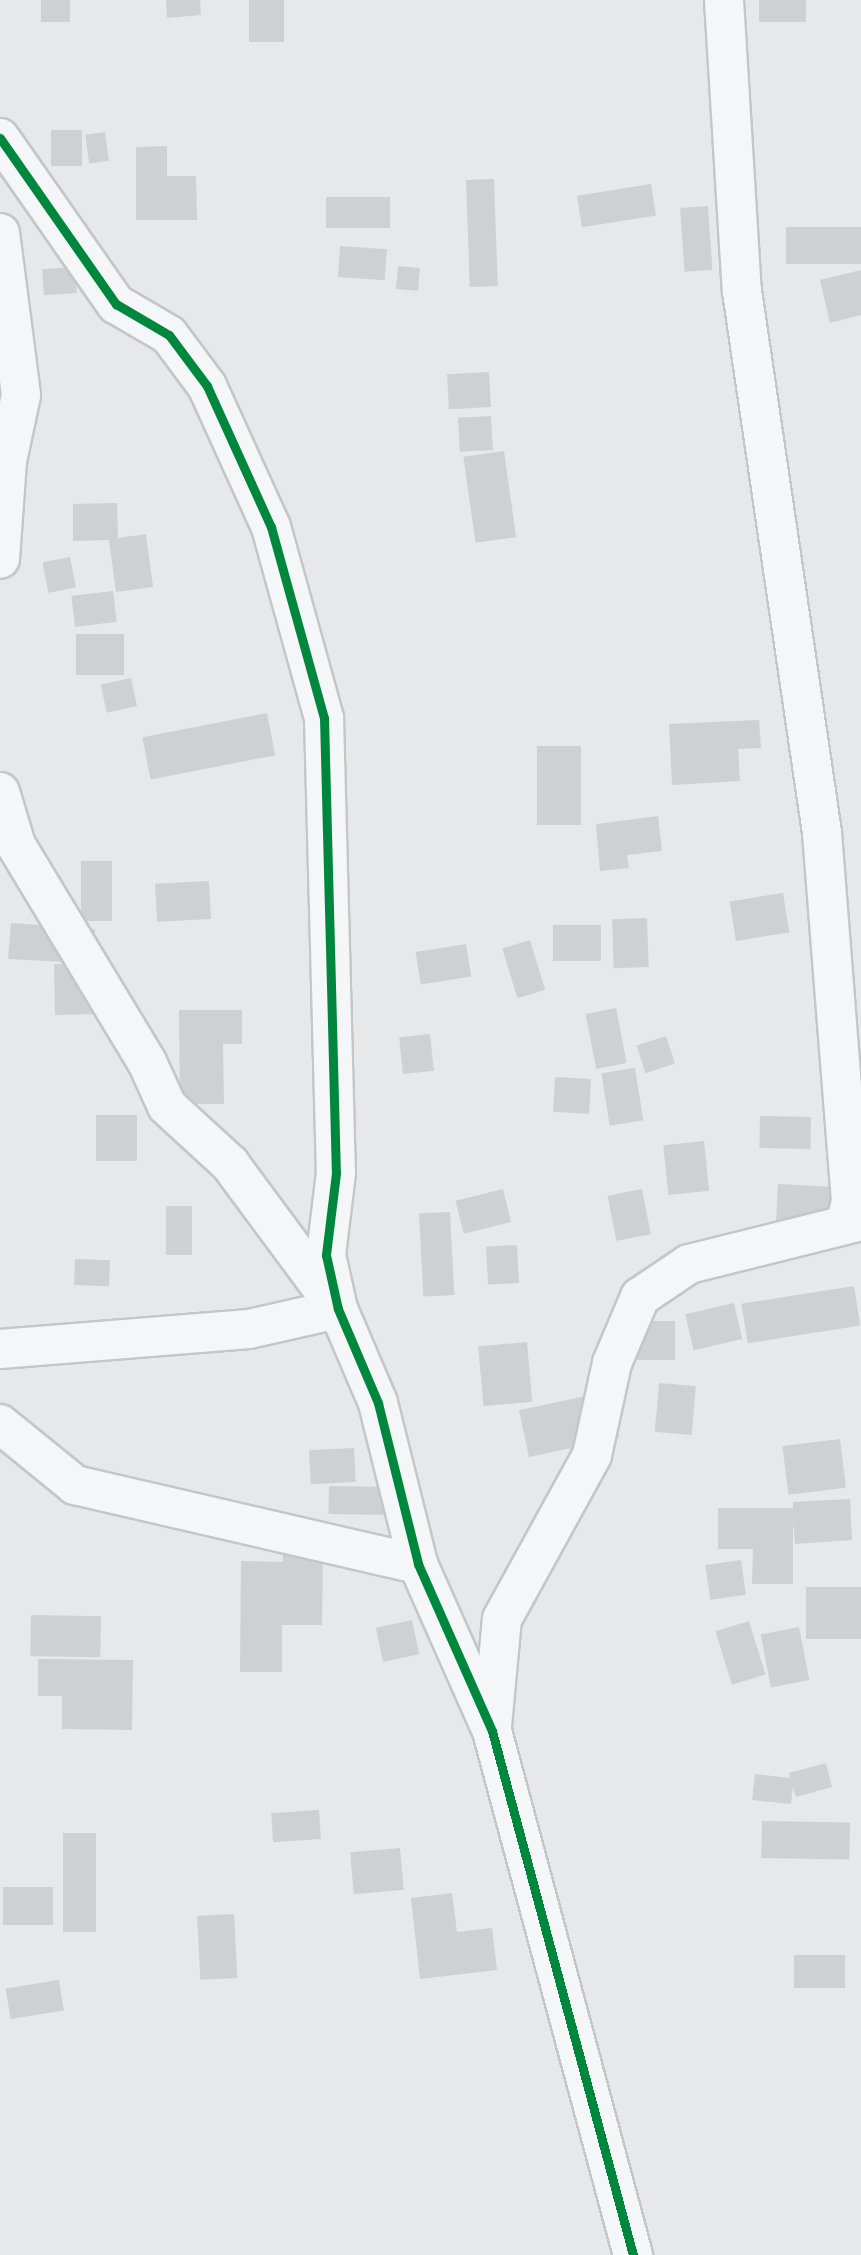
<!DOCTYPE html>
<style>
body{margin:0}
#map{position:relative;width:861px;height:2255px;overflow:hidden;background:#e6e8ea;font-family:"Fira Sans",sans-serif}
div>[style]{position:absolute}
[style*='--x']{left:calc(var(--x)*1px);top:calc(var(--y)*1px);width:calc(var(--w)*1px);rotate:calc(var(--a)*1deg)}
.building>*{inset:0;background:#ced0d3;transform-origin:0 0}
.roads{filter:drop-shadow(2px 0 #c4c6c8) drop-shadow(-2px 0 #c4c6c8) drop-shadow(0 2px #c4c6c8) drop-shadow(0 -2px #c4c6c8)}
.minor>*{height:38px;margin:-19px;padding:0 19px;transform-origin:19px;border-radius:19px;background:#f5f6f7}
.cycleway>*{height:9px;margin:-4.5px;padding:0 4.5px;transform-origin:4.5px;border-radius:4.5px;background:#00873e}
span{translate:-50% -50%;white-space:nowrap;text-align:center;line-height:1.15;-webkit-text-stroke:7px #f4f6f9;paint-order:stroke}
</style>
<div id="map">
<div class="building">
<div style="left:41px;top:0;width:29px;height:22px"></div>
<div style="clip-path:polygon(166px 0,200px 0,201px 15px,167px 18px)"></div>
<div style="left:249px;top:0;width:35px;height:42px"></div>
<div style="left:759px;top:0;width:47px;height:22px"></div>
<div style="left:82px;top:130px;width:36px;height:31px;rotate:90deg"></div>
<div style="left:105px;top:132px;width:29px;height:20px;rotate:82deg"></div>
<div style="clip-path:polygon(167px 146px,167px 176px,196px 176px,197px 220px,136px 220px,136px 147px)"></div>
<div style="left:494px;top:179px;width:107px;height:28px;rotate:88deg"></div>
<div style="left:651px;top:184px;width:32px;height:75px;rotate:81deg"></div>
<div style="left:326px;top:197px;width:64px;height:31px"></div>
<div style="left:708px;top:206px;width:64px;height:28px;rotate:86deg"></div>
<div style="left:861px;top:227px;width:37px;height:75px;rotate:90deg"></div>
<div style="left:340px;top:246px;width:47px;height:31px;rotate:4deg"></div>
<div style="left:398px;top:266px;width:22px;height:23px;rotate:5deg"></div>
<div style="left:75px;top:267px;width:26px;height:33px;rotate:86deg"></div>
<div style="clip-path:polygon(861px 270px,861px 315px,830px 323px,820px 280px)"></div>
<div style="left:489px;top:372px;width:35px;height:42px;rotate:87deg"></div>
<div style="left:491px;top:416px;width:34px;height:33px;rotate:87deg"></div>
<div style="left:504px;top:451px;width:87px;height:41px;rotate:82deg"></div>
<div style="clip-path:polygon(117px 503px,118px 538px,146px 534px,153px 587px,116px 592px,109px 540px,73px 541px,73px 504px)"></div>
<div style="left:70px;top:557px;width:31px;height:28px;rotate:79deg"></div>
<div style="left:113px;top:591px;width:31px;height:42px;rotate:83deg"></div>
<div style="left:76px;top:634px;width:48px;height:41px"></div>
<div style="left:131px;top:678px;width:29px;height:31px;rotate:78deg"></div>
<div style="left:267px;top:713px;width:43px;height:127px;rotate:79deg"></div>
<div style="clip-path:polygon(759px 720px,761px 748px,738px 749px,740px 781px,672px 785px,669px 724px)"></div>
<div style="left:537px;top:746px;width:44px;height:79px"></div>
<div style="clip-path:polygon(658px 816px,662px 851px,627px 855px,629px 868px,600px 871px,596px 824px)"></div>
<div style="left:81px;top:861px;width:31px;height:60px"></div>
<div style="left:209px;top:881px;width:38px;height:54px;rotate:87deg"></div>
<div style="left:783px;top:893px;width:40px;height:54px;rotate:81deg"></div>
<div style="left:647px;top:918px;width:49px;height:35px;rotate:88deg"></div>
<div style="clip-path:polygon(11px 923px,95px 929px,95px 1014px,55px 1015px,54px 964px,87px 963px,8px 959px)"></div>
<div style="left:553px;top:925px;width:48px;height:36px"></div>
<div style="left:530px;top:940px;width:52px;height:29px;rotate:73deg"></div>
<div style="left:466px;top:944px;width:33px;height:51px;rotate:81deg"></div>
<div style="left:616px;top:1008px;width:56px;height:31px;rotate:79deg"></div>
<div style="clip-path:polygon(179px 1010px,242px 1010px,242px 1044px,223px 1044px,224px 1104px,180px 1104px)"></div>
<div style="left:430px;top:1034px;width:37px;height:31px;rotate:84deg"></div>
<div style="left:666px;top:1036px;width:29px;height:31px;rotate:72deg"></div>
<div style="left:635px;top:1068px;width:53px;height:34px;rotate:81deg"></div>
<div style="left:555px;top:1077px;width:36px;height:35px;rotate:3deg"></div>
<div style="left:96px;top:1115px;width:41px;height:46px"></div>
<div style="left:760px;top:1116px;width:51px;height:32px;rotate:1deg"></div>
<div style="left:704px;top:1141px;width:50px;height:41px;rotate:84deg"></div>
<div style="left:778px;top:1184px;width:55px;height:42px;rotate:3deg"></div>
<div style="left:503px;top:1189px;width:34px;height:49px;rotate:76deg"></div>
<div style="left:642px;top:1189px;width:46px;height:35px;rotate:79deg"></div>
<div style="left:166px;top:1206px;width:26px;height:49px"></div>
<div style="left:450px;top:1212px;width:83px;height:31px;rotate:87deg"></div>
<div style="left:517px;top:1245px;width:38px;height:31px;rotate:87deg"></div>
<div style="left:75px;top:1259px;width:35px;height:26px;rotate:2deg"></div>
<div style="left:854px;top:1286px;width:40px;height:114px;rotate:81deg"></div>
<div style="left:734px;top:1303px;width:37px;height:50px;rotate:77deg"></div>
<div style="left:624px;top:1321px;width:51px;height:39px"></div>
<div style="left:527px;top:1342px;width:60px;height:49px;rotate:85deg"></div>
<div style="left:659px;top:1383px;width:37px;height:49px;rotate:5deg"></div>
<div style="left:609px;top:1391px;width:48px;height:92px;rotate:78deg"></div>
<div style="left:840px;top:1439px;width:49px;height:58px;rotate:83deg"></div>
<div style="left:354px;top:1448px;width:34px;height:45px;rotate:87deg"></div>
<div style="left:329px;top:1486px;width:64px;height:28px;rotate:1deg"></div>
<div style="clip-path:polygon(850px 1499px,852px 1540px,795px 1544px,793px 1520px,793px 1584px,752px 1584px,753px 1549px,718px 1549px,718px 1508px,793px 1508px,793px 1502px)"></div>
<div style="clip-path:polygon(283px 1553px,323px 1553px,322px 1625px,282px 1625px,282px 1672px,240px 1672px,241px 1561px,283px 1562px)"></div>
<div style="left:741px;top:1560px;width:35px;height:36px;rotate:82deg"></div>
<div style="left:861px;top:1587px;width:52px;height:55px;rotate:90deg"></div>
<div style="left:31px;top:1615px;width:70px;height:41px;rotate:1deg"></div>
<div style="left:412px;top:1620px;width:35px;height:37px;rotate:78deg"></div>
<div style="left:749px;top:1621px;width:56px;height:35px;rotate:73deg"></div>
<div style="left:799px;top:1627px;width:54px;height:39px;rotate:79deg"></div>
<div style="clip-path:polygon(38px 1659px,133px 1660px,132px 1730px,62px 1729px,62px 1696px,38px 1696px)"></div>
<div style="clip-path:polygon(826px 1763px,832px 1787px,796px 1797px,793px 1786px,791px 1804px,752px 1800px,755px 1774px,790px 1778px,789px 1773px)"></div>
<div style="left:319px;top:1810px;width:29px;height:48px;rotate:86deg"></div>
<div style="left:762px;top:1821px;width:88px;height:37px;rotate:1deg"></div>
<div style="left:63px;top:1833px;width:33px;height:99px"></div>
<div style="left:400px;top:1848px;width:42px;height:50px;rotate:85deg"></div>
<div style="left:3px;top:1887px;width:50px;height:38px"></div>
<div style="clip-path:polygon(452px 1893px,457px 1932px,492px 1928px,497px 1970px,420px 1979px,411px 1898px)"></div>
<div style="left:234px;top:1914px;width:64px;height:37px;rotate:87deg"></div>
<div style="left:794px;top:1955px;width:51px;height:33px"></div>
<div style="left:59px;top:1980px;width:31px;height:54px;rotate:81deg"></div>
</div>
<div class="roads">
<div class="minor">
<div style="--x:724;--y:0;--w:292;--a:86.5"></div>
<div style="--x:742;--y:291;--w:548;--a:81.6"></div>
<div style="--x:822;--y:833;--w:370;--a:85.5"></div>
<div style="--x:851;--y:1202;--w:23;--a:105"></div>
<div style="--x:0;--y:138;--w:203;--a:55.1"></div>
<div style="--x:116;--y:304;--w:61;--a:30.3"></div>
<div style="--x:169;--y:335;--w:64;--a:53.3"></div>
<div style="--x:207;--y:386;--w:155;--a:65.6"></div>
<div style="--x:271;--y:527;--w:198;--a:74.5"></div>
<div style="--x:324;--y:718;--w:455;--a:88.5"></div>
<div style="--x:336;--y:1173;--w:83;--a:97"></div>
<div style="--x:326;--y:1255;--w:55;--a:77.5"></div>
<div style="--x:338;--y:1309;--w:102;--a:66.9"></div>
<div style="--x:378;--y:1403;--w:166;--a:76"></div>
<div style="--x:418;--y:1564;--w:183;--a:66.1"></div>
<div style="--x:492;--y:1731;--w:543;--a:74.94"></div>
<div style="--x:0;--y:233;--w:163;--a:82.6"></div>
<div style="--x:21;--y:395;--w:67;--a:102"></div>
<div style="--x:7;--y:461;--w:98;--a:94.1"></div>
<div style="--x:0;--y:792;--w:55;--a:73.2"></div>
<div style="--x:16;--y:845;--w:253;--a:58.9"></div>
<div style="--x:147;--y:1062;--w:48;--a:65.6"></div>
<div style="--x:167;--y:1106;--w:86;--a:42.6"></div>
<div style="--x:230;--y:1164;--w:168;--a:53.5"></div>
<div style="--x:0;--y:1349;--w:250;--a:-4.6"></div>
<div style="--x:249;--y:1329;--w:91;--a:-12.7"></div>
<div style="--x:0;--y:1424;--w:97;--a:39.1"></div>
<div style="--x:75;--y:1485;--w:352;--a:13"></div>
<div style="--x:492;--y:1726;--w:107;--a:-84.7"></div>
<div style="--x:502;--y:1619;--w:187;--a:-61.2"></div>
<div style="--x:592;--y:1455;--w:94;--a:-77.7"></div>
<div style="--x:612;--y:1363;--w:72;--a:-67"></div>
<div style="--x:640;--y:1297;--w:59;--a:-34"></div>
<div style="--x:689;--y:1264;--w:177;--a:-14"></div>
</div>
</div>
<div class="cycleway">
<div style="--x:0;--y:138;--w:203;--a:55.1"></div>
<div style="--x:116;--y:304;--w:61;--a:30.3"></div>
<div style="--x:169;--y:335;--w:64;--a:53.3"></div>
<div style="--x:207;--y:386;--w:155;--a:65.6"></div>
<div style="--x:271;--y:527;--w:198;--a:74.5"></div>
<div style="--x:324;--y:718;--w:455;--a:88.5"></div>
<div style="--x:336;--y:1173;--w:83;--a:97"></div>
<div style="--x:326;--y:1255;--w:55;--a:77.5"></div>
<div style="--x:338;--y:1309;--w:102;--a:66.9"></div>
<div style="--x:378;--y:1403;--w:166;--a:76"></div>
<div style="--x:418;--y:1564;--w:183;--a:66.1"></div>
<div style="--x:492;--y:1731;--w:543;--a:74.94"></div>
</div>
</div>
